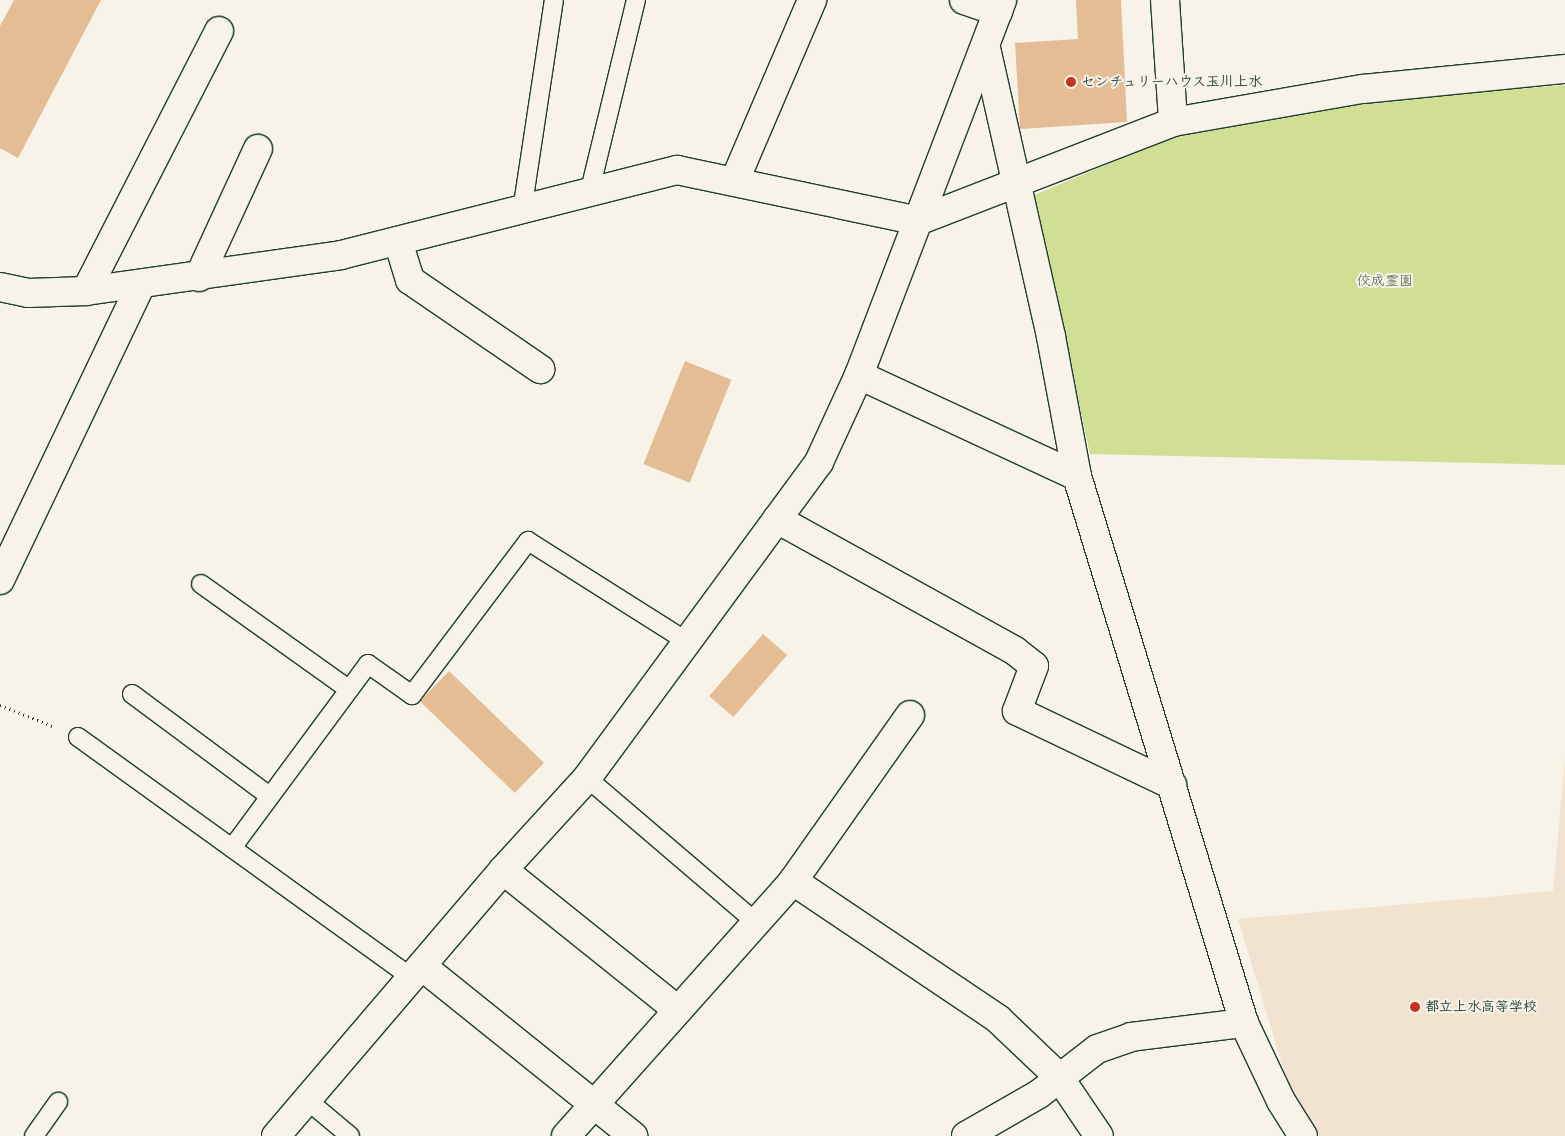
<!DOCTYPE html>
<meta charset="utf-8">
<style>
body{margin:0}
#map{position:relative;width:1565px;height:1136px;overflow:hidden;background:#f7f3e8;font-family:"Comic Neue","Klee One",sans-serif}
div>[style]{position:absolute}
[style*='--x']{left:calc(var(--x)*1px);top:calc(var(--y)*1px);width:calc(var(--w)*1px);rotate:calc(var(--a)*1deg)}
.built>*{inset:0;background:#f1e3cf}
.green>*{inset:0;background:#d0df93}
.building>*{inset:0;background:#e4bd94;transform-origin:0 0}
.path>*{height:3px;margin-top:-1.5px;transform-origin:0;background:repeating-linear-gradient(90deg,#1f3d34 0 1px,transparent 0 5px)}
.roads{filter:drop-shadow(1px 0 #1f3d34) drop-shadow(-1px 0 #1f3d34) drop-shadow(0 1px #1f3d34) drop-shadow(0 -1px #1f3d34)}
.service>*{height:18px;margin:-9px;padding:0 9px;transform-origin:9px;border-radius:9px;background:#f7f3e8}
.minor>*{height:28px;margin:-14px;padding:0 14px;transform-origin:14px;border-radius:14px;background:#f7f3e8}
.dots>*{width:14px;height:14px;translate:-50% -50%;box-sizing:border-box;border:2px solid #f7f3e8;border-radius:50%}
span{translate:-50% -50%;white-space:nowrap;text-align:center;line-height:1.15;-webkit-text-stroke:4px #f7f3e8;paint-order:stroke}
.poi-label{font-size:14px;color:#1f3d34;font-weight:700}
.left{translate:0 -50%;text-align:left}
.park-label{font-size:14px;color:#425d47}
</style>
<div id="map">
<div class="built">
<div style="clip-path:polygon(1565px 759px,1565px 1136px,1317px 1136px,1291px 1094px,1238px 919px,1553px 891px)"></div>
</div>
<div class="green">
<div style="clip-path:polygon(1565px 85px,1565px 465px,1090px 454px,1034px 195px,1183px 133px,1376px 101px)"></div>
</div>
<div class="building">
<div style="clip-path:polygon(14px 0,101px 0,18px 158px,0 148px,0 26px)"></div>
<div style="clip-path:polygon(1076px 0,1121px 0,1127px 122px,1020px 129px,1015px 43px,1078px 39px)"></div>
<div style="left:685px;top:361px;width:50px;height:111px;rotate:22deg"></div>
<div style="left:763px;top:634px;width:32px;height:82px;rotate:41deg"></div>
<div style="left:449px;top:671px;width:132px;height:42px;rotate:44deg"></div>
</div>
<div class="path">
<div style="--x:0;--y:705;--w:59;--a:21.8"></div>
</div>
<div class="roads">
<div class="service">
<div style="--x:589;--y:194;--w:200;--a:-76.4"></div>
<div style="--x:522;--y:211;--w:213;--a:-81.4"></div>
<div style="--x:201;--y:584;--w:179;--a:35.5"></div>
<div style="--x:132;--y:694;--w:169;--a:36.6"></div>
<div style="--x:78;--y:737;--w:412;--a:35.8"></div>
<div style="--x:587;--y:778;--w:223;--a:40.5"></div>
<div style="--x:232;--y:848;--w:229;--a:-53.5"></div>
<div style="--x:368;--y:664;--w:54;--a:35.2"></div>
<div style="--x:412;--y:695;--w:193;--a:-53"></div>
<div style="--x:528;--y:541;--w:189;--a:32.3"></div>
<div style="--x:307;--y:1100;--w:56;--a:39.9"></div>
<div style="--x:34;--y:1136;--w:42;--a:-54.8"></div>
</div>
<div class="minor">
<div style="--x:964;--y:0;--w:36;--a:19"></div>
<div style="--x:1165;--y:0;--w:122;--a:86.2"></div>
<div style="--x:986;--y:48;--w:296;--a:77.3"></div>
<div style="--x:1051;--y:337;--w:141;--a:79.4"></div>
<div style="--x:1077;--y:476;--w:572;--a:73.02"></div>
<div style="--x:1244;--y:1023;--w:86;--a:64.6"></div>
<div style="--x:1281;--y:1101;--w:41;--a:57.8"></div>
<div style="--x:735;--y:180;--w:196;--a:-66.8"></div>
<div style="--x:398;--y:241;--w:41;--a:72.9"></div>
<div style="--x:410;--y:280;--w:158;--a:34.4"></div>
<div style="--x:199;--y:277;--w:141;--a:-65.3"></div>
<div style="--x:0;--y:287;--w:29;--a:12"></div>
<div style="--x:28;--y:293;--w:58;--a:-2"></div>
<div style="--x:86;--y:291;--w:258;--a:-8"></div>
<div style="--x:341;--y:255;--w:347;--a:-14.2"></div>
<div style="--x:677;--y:170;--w:246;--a:11.9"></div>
<div style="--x:918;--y:221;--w:274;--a:-21.2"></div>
<div style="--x:1173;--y:122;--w:193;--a:-9.9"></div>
<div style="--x:1363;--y:89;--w:203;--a:-5.7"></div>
<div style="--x:86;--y:291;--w:292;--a:-62.9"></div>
<div style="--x:859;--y:375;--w:240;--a:24.9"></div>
<div style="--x:777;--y:519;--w:272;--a:29"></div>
<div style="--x:1015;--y:651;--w:24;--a:38"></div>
<div style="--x:1034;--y:666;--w:48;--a:110.7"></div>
<div style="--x:1017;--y:711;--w:172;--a:25.5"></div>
<div style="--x:0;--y:580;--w:327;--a:-64.5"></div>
<div style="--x:503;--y:870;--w:224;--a:38.7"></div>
<div style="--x:793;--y:881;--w:247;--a:33.9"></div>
<div style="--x:998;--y:1019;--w:84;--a:43.6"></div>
<div style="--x:1059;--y:1077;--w:71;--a:55.9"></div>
<div style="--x:423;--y:967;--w:270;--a:38.8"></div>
<div style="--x:276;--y:1136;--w:350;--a:-49.5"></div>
<div style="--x:503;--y:870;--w:125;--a:-47.6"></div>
<div style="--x:587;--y:778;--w:392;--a:-53.7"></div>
<div style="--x:819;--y:462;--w:96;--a:-65.3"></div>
<div style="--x:859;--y:375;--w:401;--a:-69.1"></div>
<div style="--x:566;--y:1136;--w:341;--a:-48.3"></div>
<div style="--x:793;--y:881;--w:203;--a:-54.8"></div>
<div style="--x:966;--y:1136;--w:84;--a:-29.9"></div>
<div style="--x:1039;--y:1094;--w:73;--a:-37.8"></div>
<div style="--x:1097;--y:1049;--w:36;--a:-19"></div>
<div style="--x:1131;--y:1037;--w:114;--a:-7.1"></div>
</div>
</div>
<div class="dots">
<div style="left:1071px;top:82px;background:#c8321e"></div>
<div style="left:1415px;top:1007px;background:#c8321e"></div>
</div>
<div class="poi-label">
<span class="left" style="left:1081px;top:82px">センチュリーハウス玉川上水</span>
<span class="left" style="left:1425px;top:1007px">都立上水高等学校</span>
</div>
<div class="park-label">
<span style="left:1385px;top:281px">佼成霊園</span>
</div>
</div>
